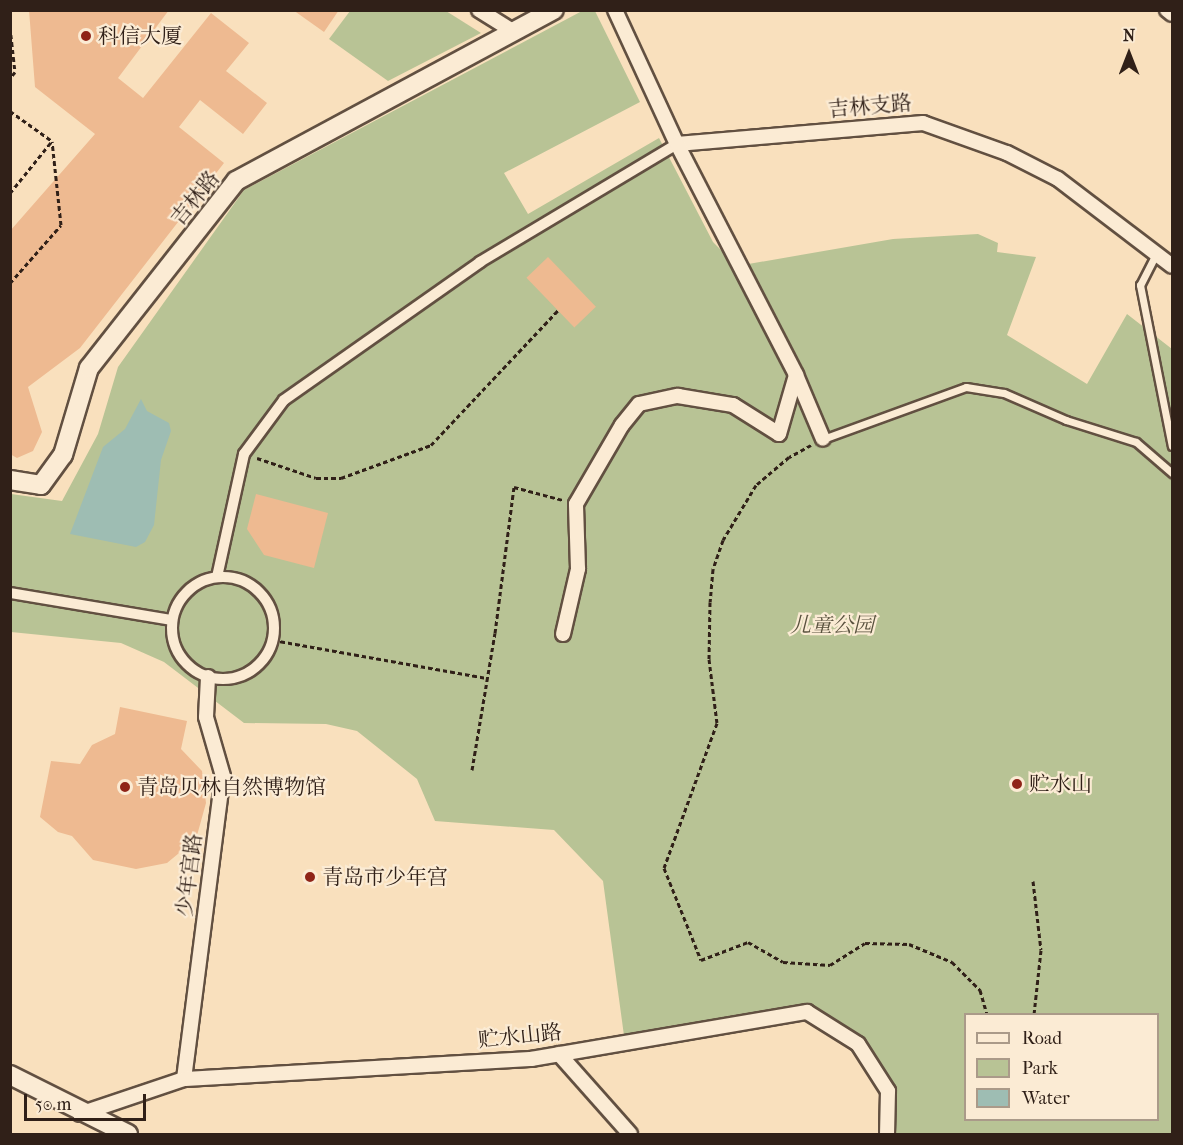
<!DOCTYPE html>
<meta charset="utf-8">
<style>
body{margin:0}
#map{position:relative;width:1183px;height:1145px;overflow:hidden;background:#f9e0bd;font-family:"IM FELL French Canon","Noto Serif SC",serif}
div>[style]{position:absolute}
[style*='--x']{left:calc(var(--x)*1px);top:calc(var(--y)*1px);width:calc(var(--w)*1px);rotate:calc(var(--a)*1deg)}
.green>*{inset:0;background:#b8c395}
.water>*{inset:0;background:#9ebdb3}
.building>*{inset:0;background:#eeba91;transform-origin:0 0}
.path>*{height:3px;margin-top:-1.5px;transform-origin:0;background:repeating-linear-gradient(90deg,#302018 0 4.5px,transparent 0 7.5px)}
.roads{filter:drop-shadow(2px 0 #625041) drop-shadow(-2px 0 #625041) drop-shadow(0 2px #625041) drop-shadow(0 -2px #625041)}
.service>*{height:7px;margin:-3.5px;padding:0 3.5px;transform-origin:3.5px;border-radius:3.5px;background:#fbebd4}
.pedestrian>*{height:10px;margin:-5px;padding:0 5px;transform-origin:5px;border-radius:5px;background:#fbebd4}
.pedestrian>.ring{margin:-5px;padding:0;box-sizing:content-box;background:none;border:10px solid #fbebd4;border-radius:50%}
.minor>*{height:14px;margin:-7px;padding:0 7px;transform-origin:7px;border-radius:7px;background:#fbebd4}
.tertiary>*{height:18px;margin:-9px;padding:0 9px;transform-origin:9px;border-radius:9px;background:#fbebd4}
.dots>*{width:16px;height:16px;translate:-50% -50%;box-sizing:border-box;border:3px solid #fbebd4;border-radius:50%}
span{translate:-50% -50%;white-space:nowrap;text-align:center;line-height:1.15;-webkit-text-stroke:4.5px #fbebd4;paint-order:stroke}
.poi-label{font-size:21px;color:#302018}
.left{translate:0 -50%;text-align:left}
.street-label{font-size:21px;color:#302018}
.park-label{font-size:21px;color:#59513e;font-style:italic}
.frame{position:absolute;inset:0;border:12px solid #302018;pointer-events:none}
.legend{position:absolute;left:964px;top:1013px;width:195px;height:108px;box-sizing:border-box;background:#fbebd4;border:2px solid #aa9a89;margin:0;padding:8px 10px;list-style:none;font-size:18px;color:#302018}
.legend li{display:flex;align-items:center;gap:12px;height:30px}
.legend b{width:30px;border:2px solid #aa9a89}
.north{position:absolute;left:1099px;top:24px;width:60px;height:60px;-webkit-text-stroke:4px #fbebd4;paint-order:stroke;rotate:0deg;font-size:16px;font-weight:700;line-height:24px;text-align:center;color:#302018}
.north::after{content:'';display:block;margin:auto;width:21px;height:27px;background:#302018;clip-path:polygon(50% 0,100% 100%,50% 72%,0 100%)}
.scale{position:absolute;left:24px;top:1094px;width:122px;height:27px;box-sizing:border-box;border:3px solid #302018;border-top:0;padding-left:8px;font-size:18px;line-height:21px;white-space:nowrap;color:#302018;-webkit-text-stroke:4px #fbebd4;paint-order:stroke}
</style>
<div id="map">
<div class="green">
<div style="clip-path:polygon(350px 11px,446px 11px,481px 33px,388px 81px,329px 39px)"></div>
<div style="clip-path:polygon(evenodd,582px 11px,595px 11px,640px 102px,504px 173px,528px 214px,659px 138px,713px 242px,737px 266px,893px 239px,978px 234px,998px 243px,997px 252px,1036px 257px,1007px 335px,1087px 384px,1127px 314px,1172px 349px,1172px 1134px,887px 1134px,888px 1091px,858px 1044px,806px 1012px,625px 1043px,603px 881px,554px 830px,435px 821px,417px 779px,357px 731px,326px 724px,244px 723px,164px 662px,121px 643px,11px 632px,11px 494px,62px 501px,98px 434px,118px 367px,244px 190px,582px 11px,966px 1014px,1158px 1014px,1158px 1120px,966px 1120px,966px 1014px)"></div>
</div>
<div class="water">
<div style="clip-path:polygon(141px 399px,147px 411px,169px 423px,171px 431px,161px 460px,154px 525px,145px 542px,136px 547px,70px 534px,103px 447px,125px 429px)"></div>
</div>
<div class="building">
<div style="clip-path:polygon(29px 10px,169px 10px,118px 78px,143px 98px,211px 13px,249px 43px,226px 71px,267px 103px,243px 134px,200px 100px,179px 127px,224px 163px,80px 348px,28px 387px,42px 432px,33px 451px,17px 458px,10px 454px,10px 231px,95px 134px,35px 87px)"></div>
<div style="clip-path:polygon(293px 10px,339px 10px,324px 32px)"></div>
<div style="left:548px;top:257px;width:69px;height:30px;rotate:46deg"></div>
<div style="clip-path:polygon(256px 494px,328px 513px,314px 568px,264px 555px,247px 529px)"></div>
<div style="clip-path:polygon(120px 707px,187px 721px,181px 749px,202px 771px,206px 803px,196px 839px,167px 863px,136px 869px,93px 860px,72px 836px,58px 832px,40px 817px,51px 761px,80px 764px,92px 745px,115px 734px)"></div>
</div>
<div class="path">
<div style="--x:10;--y:27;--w:45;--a:83.7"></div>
<div style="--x:15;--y:72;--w:8;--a:130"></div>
<div style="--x:10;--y:111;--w:52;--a:35.5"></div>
<div style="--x:10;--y:193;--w:67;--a:-51.1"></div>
<div style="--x:10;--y:283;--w:77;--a:-48.7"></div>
<div style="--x:61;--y:225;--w:84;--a:-96.1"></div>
<div style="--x:811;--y:445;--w:25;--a:151"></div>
<div style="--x:789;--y:457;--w:43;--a:139.7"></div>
<div style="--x:756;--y:485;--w:64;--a:121"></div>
<div style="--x:723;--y:540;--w:31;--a:109"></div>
<div style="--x:713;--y:569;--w:33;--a:95"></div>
<div style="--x:710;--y:602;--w:57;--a:91"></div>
<div style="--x:709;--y:659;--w:64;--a:82.9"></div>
<div style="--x:717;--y:723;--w:154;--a:110.1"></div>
<div style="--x:664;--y:868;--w:99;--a:68.1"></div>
<div style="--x:701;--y:960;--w:50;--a:-21"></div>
<div style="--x:748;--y:942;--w:40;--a:29.7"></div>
<div style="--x:783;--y:962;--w:47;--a:3.7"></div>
<div style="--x:830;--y:965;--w:41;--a:-32.2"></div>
<div style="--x:865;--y:943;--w:44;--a:1.3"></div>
<div style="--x:909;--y:944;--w:47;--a:22.7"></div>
<div style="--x:952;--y:962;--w:40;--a:45"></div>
<div style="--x:980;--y:990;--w:25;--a:74"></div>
<div style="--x:257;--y:458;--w:62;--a:18.7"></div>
<div style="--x:316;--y:478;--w:25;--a:0"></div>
<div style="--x:341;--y:478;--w:96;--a:-20.1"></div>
<div style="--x:431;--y:445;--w:185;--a:-46.7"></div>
<div style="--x:273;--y:640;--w:217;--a:10.1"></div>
<div style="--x:472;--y:770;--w:139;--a:-80.5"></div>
<div style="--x:495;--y:633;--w:147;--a:-82.6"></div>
<div style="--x:514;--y:487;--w:51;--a:14.9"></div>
<div style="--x:1033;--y:881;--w:69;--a:83.4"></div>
<div style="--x:1041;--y:950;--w:64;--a:96.2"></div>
</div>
<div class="roads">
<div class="service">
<div style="--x:1156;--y:254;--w:35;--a:117"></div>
<div style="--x:1140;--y:285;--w:164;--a:78.8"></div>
<div style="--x:823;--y:439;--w:152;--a:-20"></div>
<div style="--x:966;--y:387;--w:38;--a:9"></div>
<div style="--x:1004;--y:393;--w:68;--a:23.5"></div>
<div style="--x:1066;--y:420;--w:73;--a:17.4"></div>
<div style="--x:1136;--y:442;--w:48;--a:40.7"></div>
</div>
<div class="pedestrian">
<div class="ring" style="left:172px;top:577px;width:92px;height:92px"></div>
<div style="--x:217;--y:577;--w:126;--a:-77.6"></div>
<div style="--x:244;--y:454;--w:67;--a:-53.5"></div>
<div style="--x:284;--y:400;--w:240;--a:-35.1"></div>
<div style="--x:480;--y:262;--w:230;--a:-30.9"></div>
<div style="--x:10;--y:593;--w:164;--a:9.5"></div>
</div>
<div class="minor">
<div style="--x:479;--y:10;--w:39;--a:32"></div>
<div style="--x:615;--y:10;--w:148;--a:65.2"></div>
<div style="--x:677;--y:144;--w:247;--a:-4.9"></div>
<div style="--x:923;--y:123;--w:89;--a:19.7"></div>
<div style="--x:1007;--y:153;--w:57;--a:27"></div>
<div style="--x:1058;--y:179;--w:143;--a:37.3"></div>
<div style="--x:1167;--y:10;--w:6;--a:39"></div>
<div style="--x:677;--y:144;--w:260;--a:62.7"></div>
<div style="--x:796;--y:375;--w:69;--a:67.1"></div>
<div style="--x:563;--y:634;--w:67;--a:-77"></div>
<div style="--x:578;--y:569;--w:65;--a:-91.8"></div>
<div style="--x:576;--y:504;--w:91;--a:-59.8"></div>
<div style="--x:622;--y:425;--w:27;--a:-51"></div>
<div style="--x:639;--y:404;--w:40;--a:-12"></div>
<div style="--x:678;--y:396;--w:56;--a:9.3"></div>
<div style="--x:733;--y:405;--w:54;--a:32.2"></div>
<div style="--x:779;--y:434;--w:61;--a:-73.9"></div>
<div style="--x:559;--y:1054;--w:107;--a:48.4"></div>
<div style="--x:184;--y:1079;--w:305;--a:-82.7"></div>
<div style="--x:223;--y:776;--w:61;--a:-106.1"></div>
<div style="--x:206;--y:717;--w:40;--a:-87.1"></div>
<div style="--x:80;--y:1114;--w:110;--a:-18.6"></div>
<div style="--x:184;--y:1079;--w:348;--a:-3.3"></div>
<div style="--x:531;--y:1059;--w:280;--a:-9.7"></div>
<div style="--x:807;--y:1012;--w:60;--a:32.1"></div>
<div style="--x:858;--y:1044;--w:56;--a:57.4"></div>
<div style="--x:888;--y:1091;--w:43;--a:91.3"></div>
</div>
<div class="tertiary">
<div style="--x:10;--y:480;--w:31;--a:9"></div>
<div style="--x:41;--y:485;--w:37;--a:-54"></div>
<div style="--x:63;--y:455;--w:91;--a:-73.4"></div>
<div style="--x:89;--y:368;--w:238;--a:-51.8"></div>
<div style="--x:236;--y:181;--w:361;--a:-28.3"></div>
<div style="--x:10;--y:1075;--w:132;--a:26.6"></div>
</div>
</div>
<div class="dots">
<div style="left:86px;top:36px;background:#8f2418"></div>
<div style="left:1017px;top:784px;background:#8f2418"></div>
<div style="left:125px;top:787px;background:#8f2418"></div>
<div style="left:310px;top:877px;background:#8f2418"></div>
</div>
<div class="poi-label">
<span class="left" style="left:98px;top:36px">科信大厦</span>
<span class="left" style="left:1029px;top:784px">贮水山</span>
<span class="left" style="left:137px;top:787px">青岛贝林自然博物馆</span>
<span class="left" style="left:322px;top:877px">青岛市少年宫</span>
</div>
<div class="street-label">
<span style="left:870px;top:106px;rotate:-5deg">吉林支路</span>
<span style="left:195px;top:198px;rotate:-51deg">吉林路</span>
<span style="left:189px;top:875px;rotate:-83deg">少年宫路</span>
<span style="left:520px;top:1036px;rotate:-6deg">贮水山路</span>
</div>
<div class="park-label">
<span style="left:832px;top:625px">儿童公园</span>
</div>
<div class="frame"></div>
<ul class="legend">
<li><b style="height:8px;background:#fbebd4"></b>Road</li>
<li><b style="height:16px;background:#b8c395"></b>Park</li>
<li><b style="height:16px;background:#9ebdb3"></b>Water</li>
</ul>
<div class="north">N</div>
<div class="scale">50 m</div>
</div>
